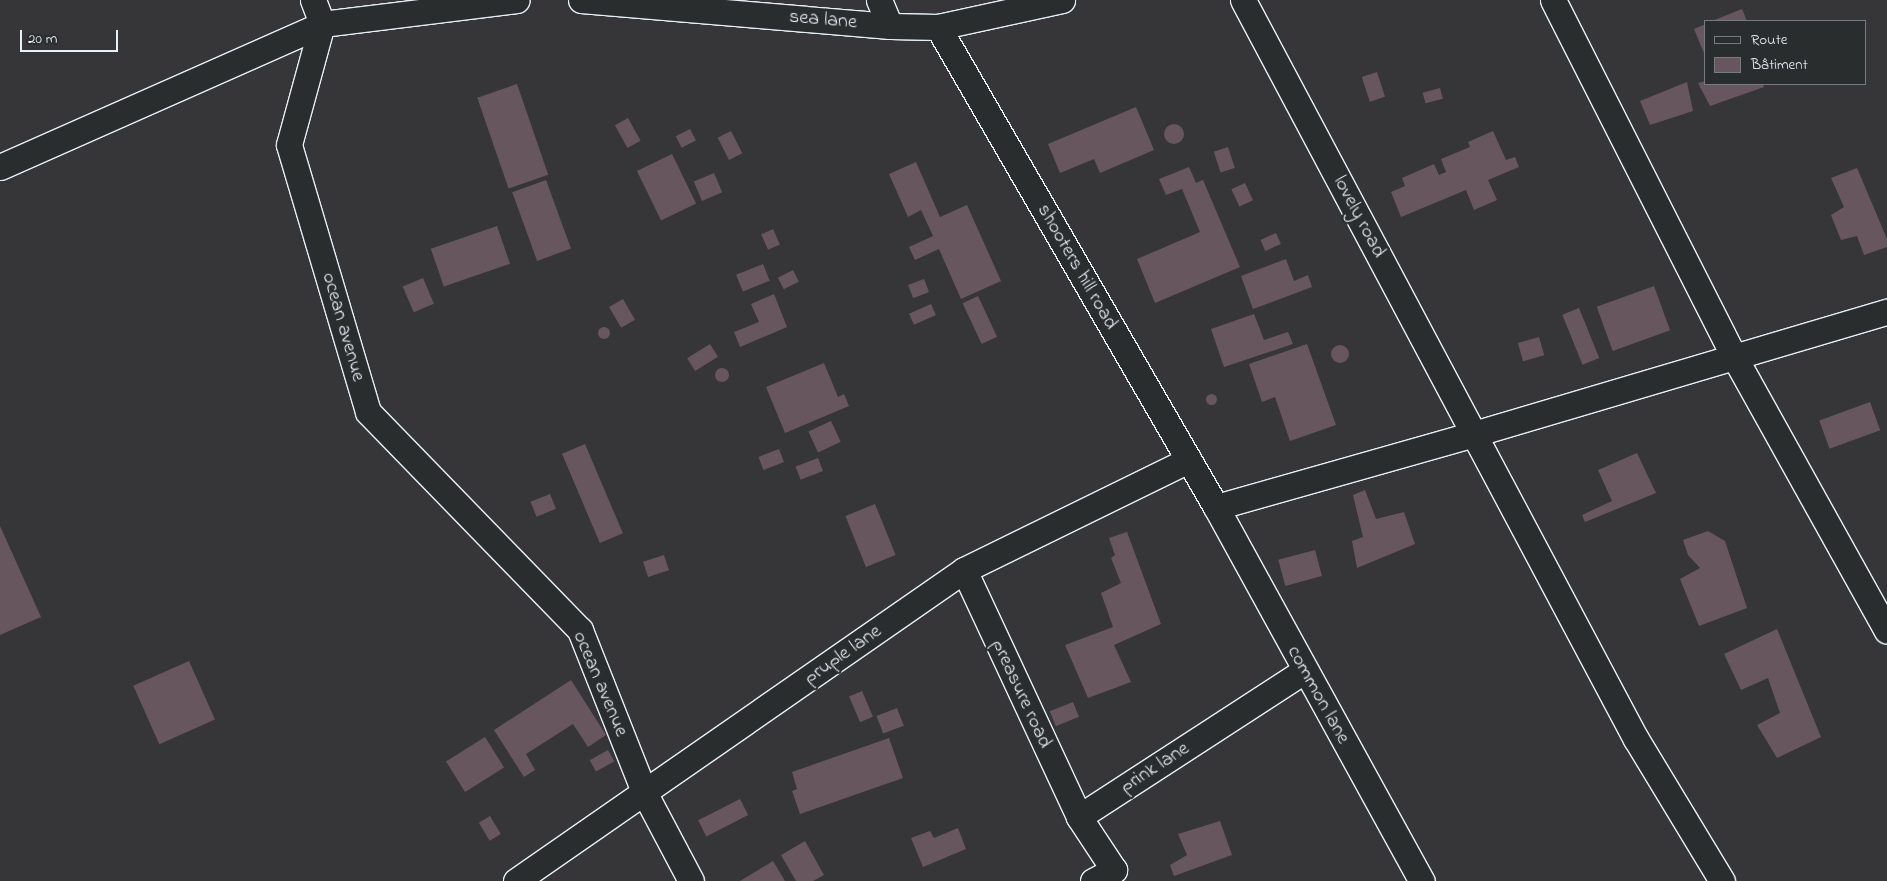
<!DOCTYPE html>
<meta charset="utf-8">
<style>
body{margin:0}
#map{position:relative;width:1887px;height:881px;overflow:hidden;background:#363538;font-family:"Indie Flower",sans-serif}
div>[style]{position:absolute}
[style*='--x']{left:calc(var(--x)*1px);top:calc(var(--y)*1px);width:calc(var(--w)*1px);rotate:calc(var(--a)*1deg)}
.building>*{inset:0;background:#68565e;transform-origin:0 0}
.round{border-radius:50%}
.roads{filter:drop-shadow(1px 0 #e8f1f8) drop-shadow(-1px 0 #e8f1f8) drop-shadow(0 1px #e8f1f8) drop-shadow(0 -1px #e8f1f8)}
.minor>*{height:25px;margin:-12.5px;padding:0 12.5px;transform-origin:12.5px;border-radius:12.5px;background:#2a2d2e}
span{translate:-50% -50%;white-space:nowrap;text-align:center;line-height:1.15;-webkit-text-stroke:4.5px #2a2d2e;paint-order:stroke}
.street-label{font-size:20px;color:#e8f1f8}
.legend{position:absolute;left:1704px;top:20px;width:162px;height:65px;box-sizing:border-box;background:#2a2d2e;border:1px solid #767b7f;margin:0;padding:6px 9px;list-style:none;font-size:15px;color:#e8f1f8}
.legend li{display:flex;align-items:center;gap:10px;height:25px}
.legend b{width:25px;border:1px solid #767b7f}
.scale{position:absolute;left:20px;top:30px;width:98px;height:22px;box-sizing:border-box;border:2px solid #e8f1f8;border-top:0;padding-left:6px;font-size:15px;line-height:18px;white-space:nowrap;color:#e8f1f8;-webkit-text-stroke:4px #2a2d2e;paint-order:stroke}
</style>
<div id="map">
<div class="building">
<div style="clip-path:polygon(1742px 9px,1747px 21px,1712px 21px)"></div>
<div style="clip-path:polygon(1706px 24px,1706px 58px,1694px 29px)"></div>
<div style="left:1377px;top:72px;width:26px;height:16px;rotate:72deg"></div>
<div style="clip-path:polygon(1706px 81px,1706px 84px,1763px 84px,1764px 87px,1710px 106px,1698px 83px)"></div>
<div style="clip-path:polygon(1687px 82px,1693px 111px,1650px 125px,1640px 101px)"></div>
<div style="left:517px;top:84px;width:96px;height:42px;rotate:71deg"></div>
<div style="left:1440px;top:88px;width:11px;height:18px;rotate:75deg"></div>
<div style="clip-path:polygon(1136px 107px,1154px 150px,1100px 173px,1094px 159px,1060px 173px,1048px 144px)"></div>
<div style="left:628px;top:118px;width:26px;height:15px;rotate:61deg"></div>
<div class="round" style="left:1164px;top:124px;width:20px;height:20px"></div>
<div style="left:690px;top:129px;width:13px;height:16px;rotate:63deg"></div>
<div style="left:731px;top:131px;width:25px;height:15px;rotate:63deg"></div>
<div style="clip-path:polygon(1493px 131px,1506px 160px,1515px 157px,1519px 167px,1488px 180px,1497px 200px,1474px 210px,1466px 190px,1401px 217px,1391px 192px,1405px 186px,1402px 178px,1434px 164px,1439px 175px,1446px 172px,1441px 159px,1470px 147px,1468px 142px)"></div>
<div style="left:1228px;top:147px;width:22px;height:15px;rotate:72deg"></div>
<div style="left:672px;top:154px;width:55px;height:39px;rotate:64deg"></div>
<div style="clip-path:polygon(916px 162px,940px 217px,967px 205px,1001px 281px,961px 299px,939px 249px,915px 260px,909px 247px,933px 236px,921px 210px,908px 217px,889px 174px)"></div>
<div style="clip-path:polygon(1189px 167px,1196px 183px,1203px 180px,1240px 267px,1155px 303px,1137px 259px,1200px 232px,1182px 189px,1166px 195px,1159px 179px)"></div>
<div style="clip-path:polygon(1857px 168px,1887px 239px,1887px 247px,1864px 255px,1857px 236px,1841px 240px,1831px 215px,1844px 207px,1831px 178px)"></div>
<div style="left:714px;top:173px;width:21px;height:22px;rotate:67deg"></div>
<div style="left:546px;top:180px;width:73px;height:36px;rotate:70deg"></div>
<div style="left:1245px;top:183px;width:19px;height:15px;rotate:65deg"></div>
<div style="left:497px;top:226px;width:40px;height:70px;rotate:71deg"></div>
<div style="left:773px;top:229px;width:17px;height:13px;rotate:66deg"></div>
<div style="left:1276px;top:233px;width:12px;height:17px;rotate:66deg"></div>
<div style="clip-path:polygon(1286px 259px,1294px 281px,1308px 275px,1312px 287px,1253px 309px,1241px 276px)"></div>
<div style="left:763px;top:264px;width:18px;height:29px;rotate:68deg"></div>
<div style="left:793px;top:270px;width:13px;height:17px;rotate:63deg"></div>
<div style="left:423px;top:278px;width:28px;height:22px;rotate:67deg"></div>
<div style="left:924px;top:279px;width:14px;height:17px;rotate:69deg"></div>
<div style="left:1654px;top:286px;width:47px;height:61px;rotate:70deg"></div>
<div style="clip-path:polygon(774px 294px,787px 327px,740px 347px,734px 332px,759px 322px,751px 304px)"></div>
<div style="left:978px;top:296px;width:45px;height:17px;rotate:65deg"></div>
<div style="left:623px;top:299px;width:24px;height:16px;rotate:60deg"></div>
<div style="left:931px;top:304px;width:12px;height:24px;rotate:66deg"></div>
<div style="left:1579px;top:308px;width:54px;height:18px;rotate:68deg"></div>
<div style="clip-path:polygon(1254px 314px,1264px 340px,1288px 332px,1293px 344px,1224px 367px,1211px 329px)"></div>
<div class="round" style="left:598px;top:327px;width:12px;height:12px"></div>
<div style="left:1539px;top:337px;width:19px;height:22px;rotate:74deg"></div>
<div style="left:710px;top:344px;width:15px;height:27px;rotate:58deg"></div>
<div style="clip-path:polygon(1307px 344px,1336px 425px,1290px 441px,1275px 397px,1262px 402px,1249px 364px)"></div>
<div class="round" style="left:1331px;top:345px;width:18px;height:18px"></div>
<div style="clip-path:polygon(824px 363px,838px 397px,844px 394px,849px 406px,785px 433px,766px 387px)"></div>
<div class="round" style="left:715px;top:368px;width:14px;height:14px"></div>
<div class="round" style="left:1205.5px;top:393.5px;width:11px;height:11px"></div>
<div style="left:1870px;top:402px;width:30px;height:54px;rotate:70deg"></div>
<div style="left:831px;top:421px;width:23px;height:25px;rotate:65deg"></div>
<div style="left:585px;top:444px;width:97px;height:25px;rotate:67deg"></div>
<div style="left:779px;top:449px;width:14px;height:22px;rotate:69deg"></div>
<div style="clip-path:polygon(1637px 453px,1656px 493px,1585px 522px,1582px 515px,1612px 501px,1598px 470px)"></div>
<div style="left:818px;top:458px;width:14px;height:24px;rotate:69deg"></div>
<div style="clip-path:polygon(1365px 490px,1376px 519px,1404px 512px,1415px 544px,1357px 568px,1352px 541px,1363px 537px,1353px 495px)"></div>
<div style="left:550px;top:494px;width:16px;height:21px;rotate:68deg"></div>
<div style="left:875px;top:504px;width:55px;height:32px;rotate:68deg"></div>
<div style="clip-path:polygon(0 526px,41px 617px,0 635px)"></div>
<div style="clip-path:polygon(1708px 531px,1725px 541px,1747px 608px,1699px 626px,1680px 579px,1700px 568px,1688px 555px,1683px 540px)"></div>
<div style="clip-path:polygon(1127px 532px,1161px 624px,1114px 645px,1131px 682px,1088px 698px,1065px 645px,1113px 627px,1101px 593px,1121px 583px,1111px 558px,1115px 555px,1109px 538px)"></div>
<div style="left:1315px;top:550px;width:27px;height:38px;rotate:75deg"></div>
<div style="left:664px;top:555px;width:16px;height:22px;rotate:72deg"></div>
<div style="clip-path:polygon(1777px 629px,1821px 737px,1777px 758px,1757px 725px,1780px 713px,1768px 678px,1741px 690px,1724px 654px)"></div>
<div style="left:189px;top:661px;width:64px;height:61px;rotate:66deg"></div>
<div style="clip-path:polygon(571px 680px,606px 735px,588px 747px,573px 724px,526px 754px,535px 770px,524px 777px,494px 730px)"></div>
<div style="left:862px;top:691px;width:28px;height:14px;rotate:67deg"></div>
<div style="left:1073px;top:702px;width:16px;height:25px;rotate:68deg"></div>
<div style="left:897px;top:708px;width:19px;height:22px;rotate:69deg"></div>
<div style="left:485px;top:737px;width:36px;height:46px;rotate:58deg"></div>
<div style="clip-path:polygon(889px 738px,903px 778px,800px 814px,792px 791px,797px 789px,792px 772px)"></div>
<div style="left:608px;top:750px;width:13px;height:21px;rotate:61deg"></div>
<div style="left:740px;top:799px;width:18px;height:47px;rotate:63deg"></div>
<div style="left:490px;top:816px;width:21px;height:13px;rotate:59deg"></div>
<div style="clip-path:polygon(1220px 821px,1232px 855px,1174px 876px,1170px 865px,1187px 855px,1178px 834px)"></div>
<div style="clip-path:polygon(958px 828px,966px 849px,923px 867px,911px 838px,930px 831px,934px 838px)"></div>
<div style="clip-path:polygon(805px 841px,824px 875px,813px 881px,796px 881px,781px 855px)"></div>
<div style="clip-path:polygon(773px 861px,785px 881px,740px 881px)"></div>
</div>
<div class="roads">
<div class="minor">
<div style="--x:313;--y:0;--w:26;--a:69"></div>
<div style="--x:322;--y:24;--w:196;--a:-7"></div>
<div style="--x:581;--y:0;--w:310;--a:4.8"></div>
<div style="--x:890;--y:26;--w:48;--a:1.2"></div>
<div style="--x:938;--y:27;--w:127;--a:-12.3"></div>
<div style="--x:879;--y:0;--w:28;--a:67"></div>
<div style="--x:1243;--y:0;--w:837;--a:62"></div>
<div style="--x:1636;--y:739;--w:166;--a:58.8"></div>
<div style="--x:1553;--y:0;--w:402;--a:63.1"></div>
<div style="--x:1735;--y:358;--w:312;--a:60.9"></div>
<div style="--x:938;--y:27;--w:555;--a:59.92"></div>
<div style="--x:1216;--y:507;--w:427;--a:61.2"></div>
<div style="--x:0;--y:167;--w:352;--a:-23.9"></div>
<div style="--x:322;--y:24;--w:125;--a:105.3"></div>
<div style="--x:289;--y:145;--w:278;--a:73.5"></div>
<div style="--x:368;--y:412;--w:304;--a:45.8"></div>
<div style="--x:580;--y:630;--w:176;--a:68.4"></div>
<div style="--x:645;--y:794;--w:98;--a:62.1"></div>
<div style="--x:1216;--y:507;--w:268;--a:-15.8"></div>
<div style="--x:1474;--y:434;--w:431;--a:-16.5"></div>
<div style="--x:964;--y:570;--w:272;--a:65"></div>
<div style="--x:516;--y:881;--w:545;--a:-34.77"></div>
<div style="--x:964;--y:570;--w:250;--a:-26.1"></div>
<div style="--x:1093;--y:881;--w:24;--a:-28"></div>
<div style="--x:1114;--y:870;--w:64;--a:-123.4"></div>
<div style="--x:1079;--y:817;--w:268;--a:-33"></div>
</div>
</div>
<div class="street-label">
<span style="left:823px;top:20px;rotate:5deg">sea lane</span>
<span style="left:1359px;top:217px;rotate:62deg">lovely road</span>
<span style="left:1077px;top:267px;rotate:60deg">shooters hill road</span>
<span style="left:343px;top:327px;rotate:74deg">ocean avenue</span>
<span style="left:843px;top:655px;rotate:-35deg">pruple lane</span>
<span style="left:600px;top:684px;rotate:67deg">ocean avenue</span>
<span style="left:1021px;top:694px;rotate:65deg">preasure road</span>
<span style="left:1318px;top:695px;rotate:61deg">common lane</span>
<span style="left:1155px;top:768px;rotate:-33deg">prink lane</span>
</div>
<ul class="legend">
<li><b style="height:6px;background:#2a2d2e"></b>Route</li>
<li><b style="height:14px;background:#68565e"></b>Bâtiment</li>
</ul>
<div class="scale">20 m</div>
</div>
